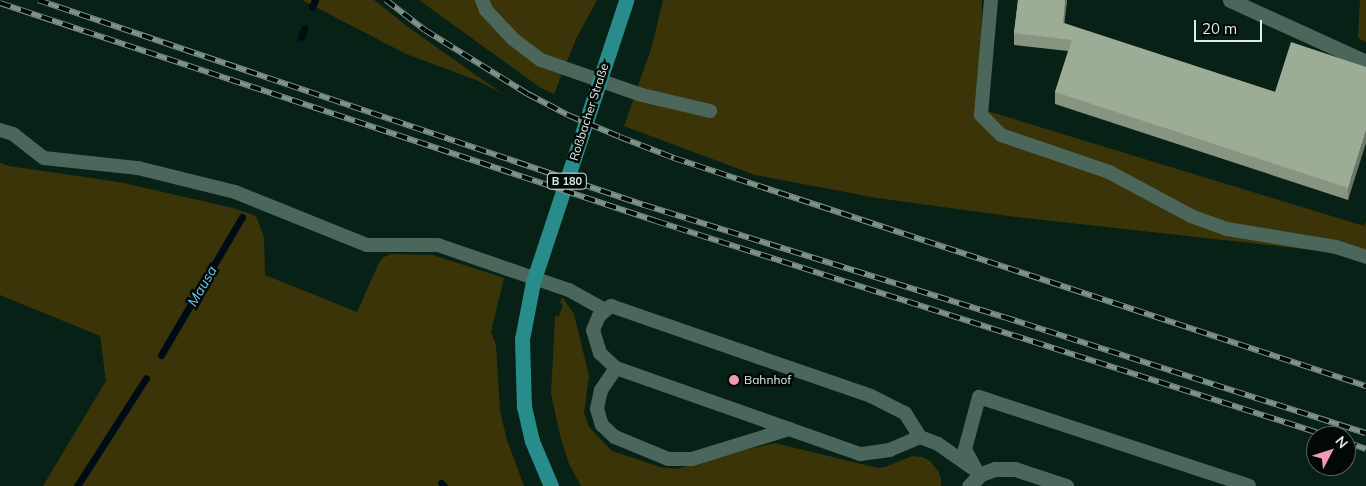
<!DOCTYPE html>
<meta charset="utf-8">
<style>
body{margin:0}
#map{position:relative;width:1366px;height:486px;overflow:hidden;background:#072117;font-family:Mulish,sans-serif}
div>[style]{position:absolute}
[style*='--x']{left:calc(var(--x)*1px);top:calc(var(--y)*1px);width:calc(var(--w)*1px);rotate:calc(var(--a)*1deg)}
.green>*{inset:0;background:#3b3408}
.stream>*{height:7px;margin:-3.5px;padding:0 3.5px;transform-origin:3.5px;border-radius:3.5px;background:#000c15}
.service>*{height:14px;margin:-7px;padding:0 7px;transform-origin:7px;border-radius:7px;background:#4b665a}
.minor>*{height:15px;margin:-7.5px;padding:0 7.5px;transform-origin:7.5px;border-radius:7.5px;background:#4b665a}
.primary>*{height:15px;margin:-7.5px;padding:0 7.5px;transform-origin:7.5px;border-radius:7.5px;background:#288c8a}
.rail>*{height:5.5px;margin-top:-2.75px;transform-origin:0;background:repeating-linear-gradient(90deg,#020805 0 11px,#7f938a 0 22px);box-sizing:border-box;border-block:1px solid #7f938a}
.wall>*{inset:0;background:#87947f}
.shaded-wall>*{inset:0;background:#6e7868}
.building>*{inset:0;background:#9dac94}
.dots>*{width:14px;height:14px;translate:-50% -50%;box-sizing:border-box;border:2px solid #020805;border-radius:50%}
span{translate:-50% -50%;white-space:nowrap;text-align:center;line-height:1.15;-webkit-text-stroke:5px #020805;paint-order:stroke}
.shield-label span{padding:1px 4px;background:#020805;border:1px solid;border-radius:4px;-webkit-text-stroke-width:0}
.shield-label{font-size:11px;color:#ddece4;font-weight:700}
.street-label{font-size:12px;color:#ddece4}
.poi-label{font-size:12px;color:#ddece4}
.left{translate:0 -50%;text-align:left}
.water-label{font-size:14px;color:#72cdf9;font-style:italic}
.north{position:absolute;left:1306px;top:426px;width:50px;height:50px;box-sizing:border-box;background:#020805;border:1px solid #5a635e;border-radius:50%;rotate:50deg;font-size:14px;font-weight:700;line-height:20px;text-align:center;color:#ddece4}
.north::after{content:'';display:block;margin:auto;width:18px;height:22px;background:#f19ab2;clip-path:polygon(50% 0,100% 100%,50% 72%,0 100%)}
.scale{position:absolute;left:1194px;top:20px;width:68px;height:22px;box-sizing:border-box;border:2px solid #ddece4;border-top:0;padding-left:6px;font-size:15px;line-height:18px;white-space:nowrap;color:#ddece4;-webkit-text-stroke:4px #020805;paint-order:stroke}
</style>
<div id="map">
<div class="green">
<div style="clip-path:polygon(302px 0,374px 0,412px 30px,503px 94px,476px 80px,406px 54px)"></div>
<div style="clip-path:polygon(419px 0,597px 0,576px 39px,554px 94px,541px 88px)"></div>
<div style="clip-path:polygon(663px 0,982px 0,981px 109px,1364px 226px,1366px 221px,1366px 256px,1016px 217px,877px 198px,755px 175px,624px 126px,652px 46px)"></div>
<div style="clip-path:polygon(1360px 0,1366px 0,1366px 42px,1358px 38px)"></div>
<div style="clip-path:polygon(0 163px,9px 166px,119px 182px,233px 208px,256px 216px,264px 237px,265px 275px,357px 312px,378px 265px,382px 258px,391px 254px,433px 255px,504px 278px,491px 332px,496px 345px,500px 411px,507px 440px,524px 486px,43px 486px,106px 381px,100px 336px,0 295px)"></div>
<div style="clip-path:polygon(562px 297px,574px 314px,589px 376px,584px 413px,589px 427px,612px 451px,660px 467px,677px 469px,744px 450px,775px 443px,878px 468px,885px 467px,912px 456px,922px 457px,930px 461px,938px 471px,941px 479px,941px 486px,581px 486px,569px 464px,561px 439px,551px 394px,555px 316px,559px 316px,563px 305px,560px 303px)"></div>
</div>
<div class="stream">
<div style="--x:312;--y:7;--w:8;--a:-67"></div>
<div style="--x:301;--y:37;--w:9;--a:-69"></div>
<div style="--x:161;--y:355;--w:160;--a:-59.6"></div>
<div style="--x:441;--y:483;--w:4;--a:45"></div>
<div style="--x:77;--y:486;--w:128;--a:-57.4"></div>
</div>
<div class="service">
<div style="--x:482;--y:0;--w:11;--a:68"></div>
<div style="--x:486;--y:10;--w:40;--a:47"></div>
<div style="--x:513;--y:39;--w:35;--a:37"></div>
<div style="--x:541;--y:60;--w:107;--a:19.1"></div>
<div style="--x:642;--y:95;--w:70;--a:13.2"></div>
<div style="--x:991;--y:0;--w:115;--a:95"></div>
<div style="--x:981;--y:115;--w:28;--a:45"></div>
<div style="--x:1001;--y:135;--w:114;--a:18.9"></div>
<div style="--x:1109;--y:172;--w:93;--a:28.2"></div>
<div style="--x:1191;--y:216;--w:38;--a:20"></div>
<div style="--x:1227;--y:229;--w:110;--a:9.4"></div>
<div style="--x:1336;--y:247;--w:32;--a:18"></div>
<div style="--x:0;--y:130;--w:14;--a:17"></div>
<div style="--x:13;--y:134;--w:39;--a:38"></div>
<div style="--x:44;--y:158;--w:95;--a:6.1"></div>
<div style="--x:138;--y:168;--w:100;--a:13.9"></div>
<div style="--x:235;--y:192;--w:142;--a:21.9"></div>
<div style="--x:367;--y:245;--w:71;--a:0"></div>
<div style="--x:438;--y:245;--w:139;--a:19"></div>
<div style="--x:569;--y:290;--w:41;--a:29.1"></div>
<div style="--x:616;--y:368;--w:27;--a:124"></div>
<div style="--x:601;--y:390;--w:19;--a:102"></div>
<div style="--x:597;--y:409;--w:17;--a:73"></div>
<div style="--x:602;--y:425;--w:18;--a:43"></div>
<div style="--x:615;--y:437;--w:57;--a:22.5"></div>
<div style="--x:668;--y:459;--w:24;--a:0"></div>
<div style="--x:692;--y:459;--w:102;--a:-17.2"></div>
<div style="--x:920;--y:437;--w:33;--a:157"></div>
<div style="--x:890;--y:450;--w:30;--a:172"></div>
<div style="--x:860;--y:454;--w:259;--a:-160.6"></div>
<div style="--x:616;--y:368;--w:22;--a:-137"></div>
<div style="--x:600;--y:353;--w:24;--a:-107"></div>
<div style="--x:593;--y:330;--w:15;--a:-67"></div>
<div style="--x:599;--y:316;--w:16;--a:-40"></div>
<div style="--x:611;--y:306;--w:275;--a:19.1"></div>
<div style="--x:871;--y:396;--w:38;--a:27"></div>
<div style="--x:905;--y:413;--w:28;--a:58"></div>
<div style="--x:920;--y:437;--w:19;--a:21"></div>
<div style="--x:938;--y:444;--w:52;--a:34.9"></div>
<div style="--x:975;--y:468;--w:21;--a:-118"></div>
<div style="--x:965;--y:449;--w:54;--a:-74.9"></div>
<div style="--x:979;--y:397;--w:284;--a:18.2"></div>
</div>
<div class="minor">
<div style="--x:1230;--y:0;--w:149;--a:24.5"></div>
<div style="--x:969;--y:486;--w:17;--a:-45"></div>
<div style="--x:981;--y:474;--w:15;--a:-20"></div>
<div style="--x:995;--y:469;--w:20;--a:0"></div>
<div style="--x:1015;--y:469;--w:54;--a:18.4"></div>
</div>
<div class="primary">
<div style="--x:551;--y:486;--w:49;--a:-112.9"></div>
<div style="--x:532;--y:441;--w:35;--a:-103"></div>
<div style="--x:524;--y:407;--w:68;--a:-91.7"></div>
<div style="--x:522;--y:339;--w:58;--a:-79.1"></div>
<div style="--x:533;--y:282;--w:297;--a:-71.7"></div>
</div>
<div class="rail">
<div style="--x:38;--y:0;--w:640;--a:18.69"></div>
<div style="--x:644;--y:205;--w:377;--a:17.3"></div>
<div style="--x:1004;--y:317;--w:380;--a:17.8"></div>
<div style="--x:386;--y:0;--w:49;--a:37.6"></div>
<div style="--x:425;--y:30;--w:121;--a:31.9"></div>
<div style="--x:528;--y:94;--w:45;--a:27.7"></div>
<div style="--x:568;--y:115;--w:56;--a:22.9"></div>
<div style="--x:620;--y:137;--w:58;--a:21.3"></div>
<div style="--x:674;--y:158;--w:729;--a:18.24"></div>
<div style="--x:0;--y:3;--w:691;--a:18.38"></div>
<div style="--x:656;--y:221;--w:706;--a:17.74"></div>
<div style="--x:1346;--y:442;--w:21;--a:19"></div>
</div>
<div class="wall">
<div style="clip-path:polygon(1018px 0,1067px 0,1064px 23px,1275px 92px,1366px 67px,1348px 200px,1055px 104px,1055px 92px,1068px 51px,1014px 45px,1014px 33px)"></div>
</div>
<div class="shaded-wall">
<div style="clip-path:polygon(1065px 0,1067px 0,1063px 35px,1063px 23px)"></div>
<div style="clip-path:polygon(1366px 131px,1366px 143px,1348px 200px,1348px 188px)"></div>
</div>
<div class="building">
<div style="clip-path:polygon(1018px 0,1065px 0,1063px 23px,1275px 92px,1291px 42px,1366px 67px,1366px 131px,1348px 188px,1055px 92px,1072px 40px,1014px 33px)"></div>
</div>
<div class="dots">
<div style="left:734px;top:380px;background:#f19ab2"></div>
</div>
<div class="shield-label">
<span style="left:567px;top:181px">B 180</span>
</div>
<div class="street-label">
<span style="left:589px;top:112px;rotate:-72deg">Roßbacher Straße</span>
</div>
<div class="poi-label">
<span class="left" style="left:744px;top:380px">Bahnhof</span>
</div>
<div class="water-label">
<span style="left:202px;top:286px;rotate:-60deg">Mausa</span>
</div>
<div class="north">N</div>
<div class="scale">20 m</div>
</div>
